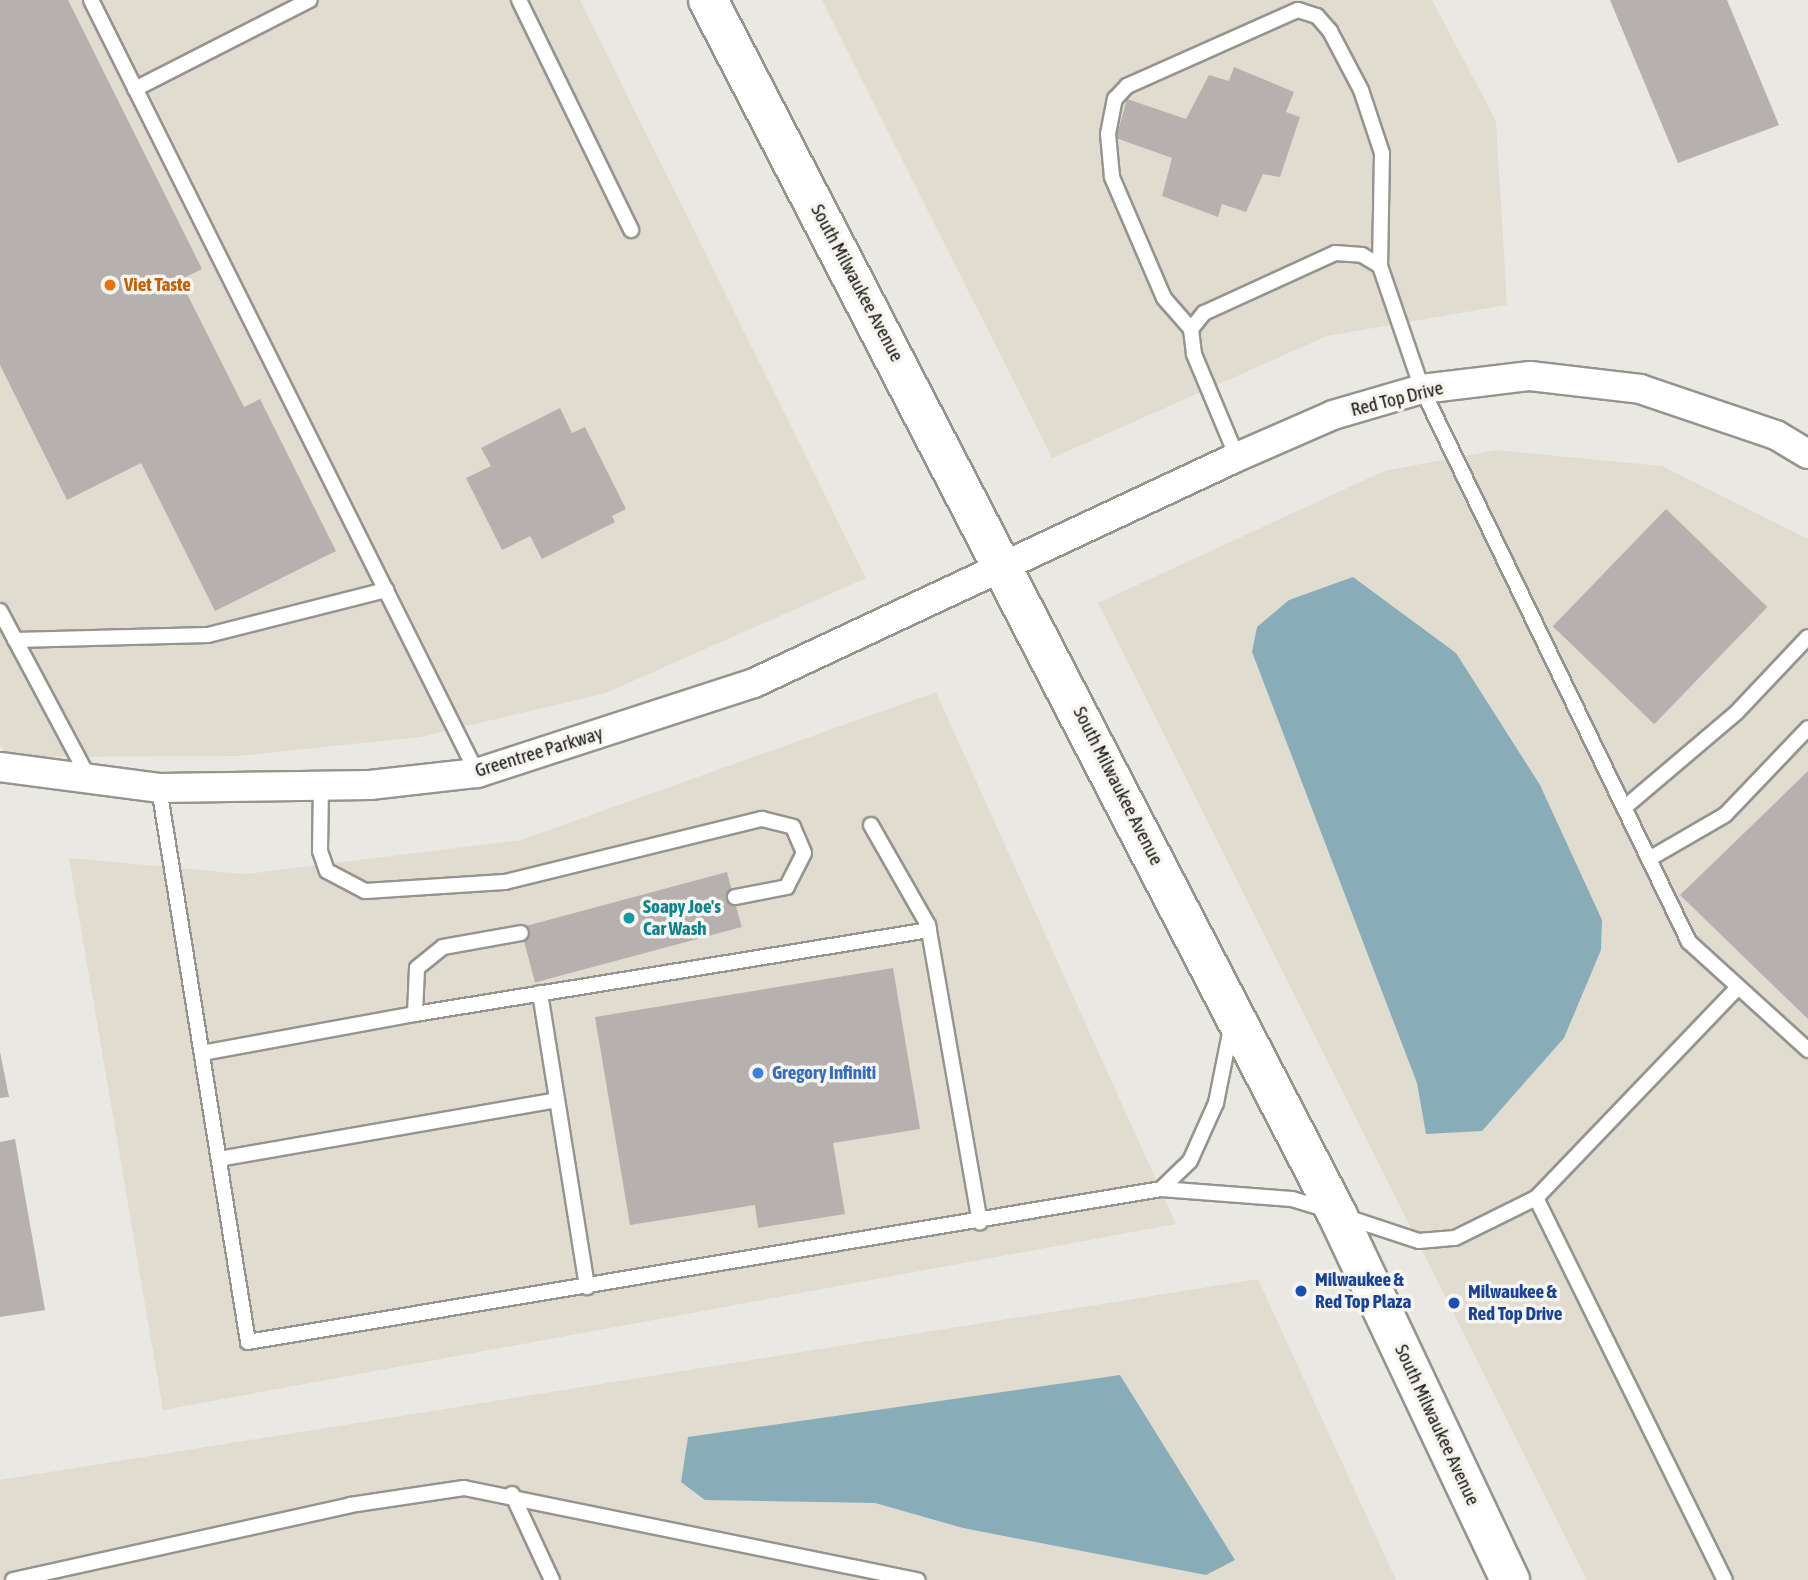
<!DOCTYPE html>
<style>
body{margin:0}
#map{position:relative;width:1808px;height:1580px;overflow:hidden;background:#eae8e3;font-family:"Asap Condensed",sans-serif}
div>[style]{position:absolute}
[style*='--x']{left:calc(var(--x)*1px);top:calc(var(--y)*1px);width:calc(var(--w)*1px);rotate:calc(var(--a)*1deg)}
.built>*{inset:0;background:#e0ddd0}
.water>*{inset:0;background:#88adb9}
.building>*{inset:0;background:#b6b0af;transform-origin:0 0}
.roads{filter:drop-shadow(2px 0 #95948f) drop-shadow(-2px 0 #95948f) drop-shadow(0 2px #95948f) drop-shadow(0 -2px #95948f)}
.service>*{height:14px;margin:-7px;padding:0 7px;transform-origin:7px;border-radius:7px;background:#fff}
.minor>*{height:28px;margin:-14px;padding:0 14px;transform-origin:14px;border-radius:14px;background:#fff}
.primary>*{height:38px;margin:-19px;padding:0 19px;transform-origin:19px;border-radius:19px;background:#fff}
.dots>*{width:19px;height:19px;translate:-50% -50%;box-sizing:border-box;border:4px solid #f7f5f0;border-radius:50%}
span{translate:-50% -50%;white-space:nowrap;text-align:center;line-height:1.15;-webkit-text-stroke:7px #f7f5f0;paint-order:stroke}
.street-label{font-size:19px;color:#191816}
.food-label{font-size:19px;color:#c56008;font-weight:700}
.left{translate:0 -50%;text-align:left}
.culture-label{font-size:19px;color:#0d838f;font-weight:700}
.shop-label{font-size:19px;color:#366cbe;font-weight:700}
.transit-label{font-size:19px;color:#164399;font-weight:700}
</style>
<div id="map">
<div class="built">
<div style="clip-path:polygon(0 0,580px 0,866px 578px,606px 693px,421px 737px,238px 756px,7px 757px,0 745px)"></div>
<div style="clip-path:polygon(822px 0,1432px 0,1496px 121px,1507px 305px,1327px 336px,1052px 458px)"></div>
<div style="clip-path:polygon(1496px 450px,1662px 466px,1808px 539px,1808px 1580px,1587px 1580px,1098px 603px,1384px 471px)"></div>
<div style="clip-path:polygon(936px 692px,1176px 1224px,163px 1410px,69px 858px,245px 874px,521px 840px)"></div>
<div style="clip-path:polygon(1258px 1279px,1396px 1580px,0 1580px,0 1480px)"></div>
</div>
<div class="water">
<div style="clip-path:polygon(1353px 577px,1456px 653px,1540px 785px,1602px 920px,1601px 950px,1564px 1038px,1482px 1131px,1426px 1134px,1417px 1083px,1252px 652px,1257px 627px,1289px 600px)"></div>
<div style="clip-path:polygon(1120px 1375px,1235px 1560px,1206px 1575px,963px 1528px,875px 1503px,705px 1500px,681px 1482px,688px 1437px)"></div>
</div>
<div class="building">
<div style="clip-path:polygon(0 0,68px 0,202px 269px,180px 280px,244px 407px,260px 399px,336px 551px,215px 611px,141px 463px,67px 500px,0 365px)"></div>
<div style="clip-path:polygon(1610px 0,1727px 0,1779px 125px,1678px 163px)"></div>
<div style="clip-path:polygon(1234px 67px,1294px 92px,1286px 112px,1300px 117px,1280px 177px,1263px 174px,1246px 212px,1222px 204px,1218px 217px,1162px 196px,1172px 158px,1116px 138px,1127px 99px,1186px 119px,1209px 75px,1229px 81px)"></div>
<div style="clip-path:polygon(560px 408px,572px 433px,585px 427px,626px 509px,612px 516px,615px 522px,542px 559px,530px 536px,502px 550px,466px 478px,491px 466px,481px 448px)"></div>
<div style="left:1666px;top:509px;width:141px;height:163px;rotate:44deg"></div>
<div style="clip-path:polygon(1808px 771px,1808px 1019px,1680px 895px)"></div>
<div style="left:727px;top:872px;width:57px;height:214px;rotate:75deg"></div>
<div style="clip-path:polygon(893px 968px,920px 1129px,833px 1143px,845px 1214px,758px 1228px,755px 1205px,630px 1225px,595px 1017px)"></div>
<div style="clip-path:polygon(0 1052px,9px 1097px,0 1098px)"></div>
<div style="clip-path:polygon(15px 1139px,45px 1310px,0 1317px,0 1142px)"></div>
</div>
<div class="roads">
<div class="service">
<div style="--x:91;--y:0;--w:864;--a:63.46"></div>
<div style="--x:519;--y:0;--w:256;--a:64"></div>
<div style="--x:135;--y:89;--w:196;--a:-27"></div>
<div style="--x:1191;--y:329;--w:41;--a:-131.1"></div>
<div style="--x:1164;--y:298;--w:132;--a:-113.3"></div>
<div style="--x:1112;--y:177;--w:43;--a:-95.3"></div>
<div style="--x:1108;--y:134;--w:36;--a:-79"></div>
<div style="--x:1115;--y:99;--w:18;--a:-47"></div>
<div style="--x:1127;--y:86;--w:187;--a:-24"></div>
<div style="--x:1298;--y:10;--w:20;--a:18"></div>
<div style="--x:1317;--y:16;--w:20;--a:49"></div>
<div style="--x:1330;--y:31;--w:67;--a:62.3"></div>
<div style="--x:1361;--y:90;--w:66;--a:71.6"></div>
<div style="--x:1382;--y:153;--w:113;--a:91"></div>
<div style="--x:1237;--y:457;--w:112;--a:-112.7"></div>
<div style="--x:1194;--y:354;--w:25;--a:-97"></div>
<div style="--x:1191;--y:329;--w:21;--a:-51"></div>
<div style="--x:1204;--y:313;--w:144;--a:-24.6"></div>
<div style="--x:1335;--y:253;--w:27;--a:4"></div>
<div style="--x:1362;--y:255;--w:21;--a:31"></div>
<div style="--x:1380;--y:266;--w:130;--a:71.1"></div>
<div style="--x:1422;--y:389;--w:614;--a:64.23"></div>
<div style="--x:1689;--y:942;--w:161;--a:42.2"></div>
<div style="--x:0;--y:611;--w:191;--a:62"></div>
<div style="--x:15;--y:640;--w:193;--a:-1.5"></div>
<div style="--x:208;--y:635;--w:184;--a:-14.2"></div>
<div style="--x:321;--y:787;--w:64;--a:90.9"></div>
<div style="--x:320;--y:851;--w:21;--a:71"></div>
<div style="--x:327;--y:871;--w:43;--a:27.8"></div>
<div style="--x:365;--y:891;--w:140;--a:-3.7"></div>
<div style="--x:505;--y:882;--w:265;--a:-13.8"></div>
<div style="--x:762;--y:819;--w:32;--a:14"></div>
<div style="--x:793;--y:827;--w:28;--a:67"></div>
<div style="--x:804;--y:853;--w:38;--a:117"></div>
<div style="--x:787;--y:887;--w:53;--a:169.1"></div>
<div style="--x:159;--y:788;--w:561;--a:80.87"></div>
<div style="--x:248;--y:1342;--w:926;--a:-9.51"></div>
<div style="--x:1161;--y:1189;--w:131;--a:4.4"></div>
<div style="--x:1292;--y:1199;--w:37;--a:17"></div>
<div style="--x:1624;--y:808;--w:148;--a:-40.3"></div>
<div style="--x:1737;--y:712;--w:103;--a:-46.6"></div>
<div style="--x:871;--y:825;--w:115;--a:60.3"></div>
<div style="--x:928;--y:925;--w:302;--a:80.1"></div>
<div style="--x:1649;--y:859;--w:88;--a:-30.1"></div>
<div style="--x:1725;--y:815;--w:120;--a:-46.3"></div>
<div style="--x:540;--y:993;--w:298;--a:80.9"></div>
<div style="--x:415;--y:1014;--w:521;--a:-9.28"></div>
<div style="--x:202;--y:1053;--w:217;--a:-10.4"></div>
<div style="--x:415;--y:1014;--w:46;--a:-87.5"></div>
<div style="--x:417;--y:968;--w:33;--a:-39"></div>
<div style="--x:443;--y:947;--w:79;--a:-10.2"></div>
<div style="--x:219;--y:1159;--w:343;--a:-9.9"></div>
<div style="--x:1161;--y:1189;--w:40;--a:-44"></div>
<div style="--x:1190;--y:1161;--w:64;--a:-65.9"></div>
<div style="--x:1216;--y:1103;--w:76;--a:-78.7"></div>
<div style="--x:1536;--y:1198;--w:426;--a:63.7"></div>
<div style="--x:1346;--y:1217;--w:77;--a:18.2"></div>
<div style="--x:1419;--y:1241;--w:36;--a:-5"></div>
<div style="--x:1455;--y:1238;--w:90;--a:-26.3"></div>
<div style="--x:1536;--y:1198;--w:292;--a:-46.2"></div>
<div style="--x:512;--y:1494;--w:95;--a:65.1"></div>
<div style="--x:13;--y:1580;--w:345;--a:-12.5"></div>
<div style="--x:350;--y:1505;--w:115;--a:-8.5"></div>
<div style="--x:464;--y:1488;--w:463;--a:11.5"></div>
</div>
<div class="minor">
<div style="--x:0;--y:767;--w:160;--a:7.5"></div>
<div style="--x:159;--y:788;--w:211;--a:-0.8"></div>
<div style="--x:370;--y:785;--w:108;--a:-6.4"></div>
<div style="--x:477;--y:773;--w:291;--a:-18"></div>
<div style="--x:754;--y:683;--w:533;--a:-25.08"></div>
<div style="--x:1237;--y:457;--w:105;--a:-23.6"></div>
<div style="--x:1333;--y:415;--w:93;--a:-16.3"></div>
<div style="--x:1422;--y:389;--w:109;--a:-6.9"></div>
<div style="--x:1530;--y:376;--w:111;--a:6.7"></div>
<div style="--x:1640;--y:389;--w:144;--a:18.7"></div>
<div style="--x:1776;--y:435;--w:37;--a:31"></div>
</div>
<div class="primary">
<div style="--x:708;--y:0;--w:1367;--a:62.61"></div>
<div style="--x:1337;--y:1214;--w:405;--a:64.7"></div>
</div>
</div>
<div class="dots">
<div style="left:110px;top:285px;background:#e8710a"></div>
<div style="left:629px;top:918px;background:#0f9aa8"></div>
<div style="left:758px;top:1073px;background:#3f7fe0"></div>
<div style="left:1301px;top:1291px;background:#1a4fb4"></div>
<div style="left:1454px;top:1303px;background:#1a4fb4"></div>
</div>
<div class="street-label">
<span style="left:857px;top:283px;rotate:62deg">South Milwaukee Avenue</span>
<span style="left:1397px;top:399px;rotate:-14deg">Red Top Drive</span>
<span style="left:539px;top:752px;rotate:-17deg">Greentree Parkway</span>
<span style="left:1118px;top:786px;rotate:63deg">South Milwaukee Avenue</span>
<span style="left:1437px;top:1425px;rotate:65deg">South Milwaukee Avenue</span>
</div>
<div class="food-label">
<span class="left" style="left:124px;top:285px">Viet Taste</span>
</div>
<div class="culture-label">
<span class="left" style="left:643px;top:918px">Soapy Joe's<br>Car Wash</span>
</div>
<div class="shop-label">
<span class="left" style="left:772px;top:1073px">Gregory Infiniti</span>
</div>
<div class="transit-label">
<span class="left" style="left:1315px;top:1291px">Milwaukee &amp;<br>Red Top Plaza</span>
<span class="left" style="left:1468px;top:1303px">Milwaukee &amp;<br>Red Top Drive</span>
</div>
</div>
